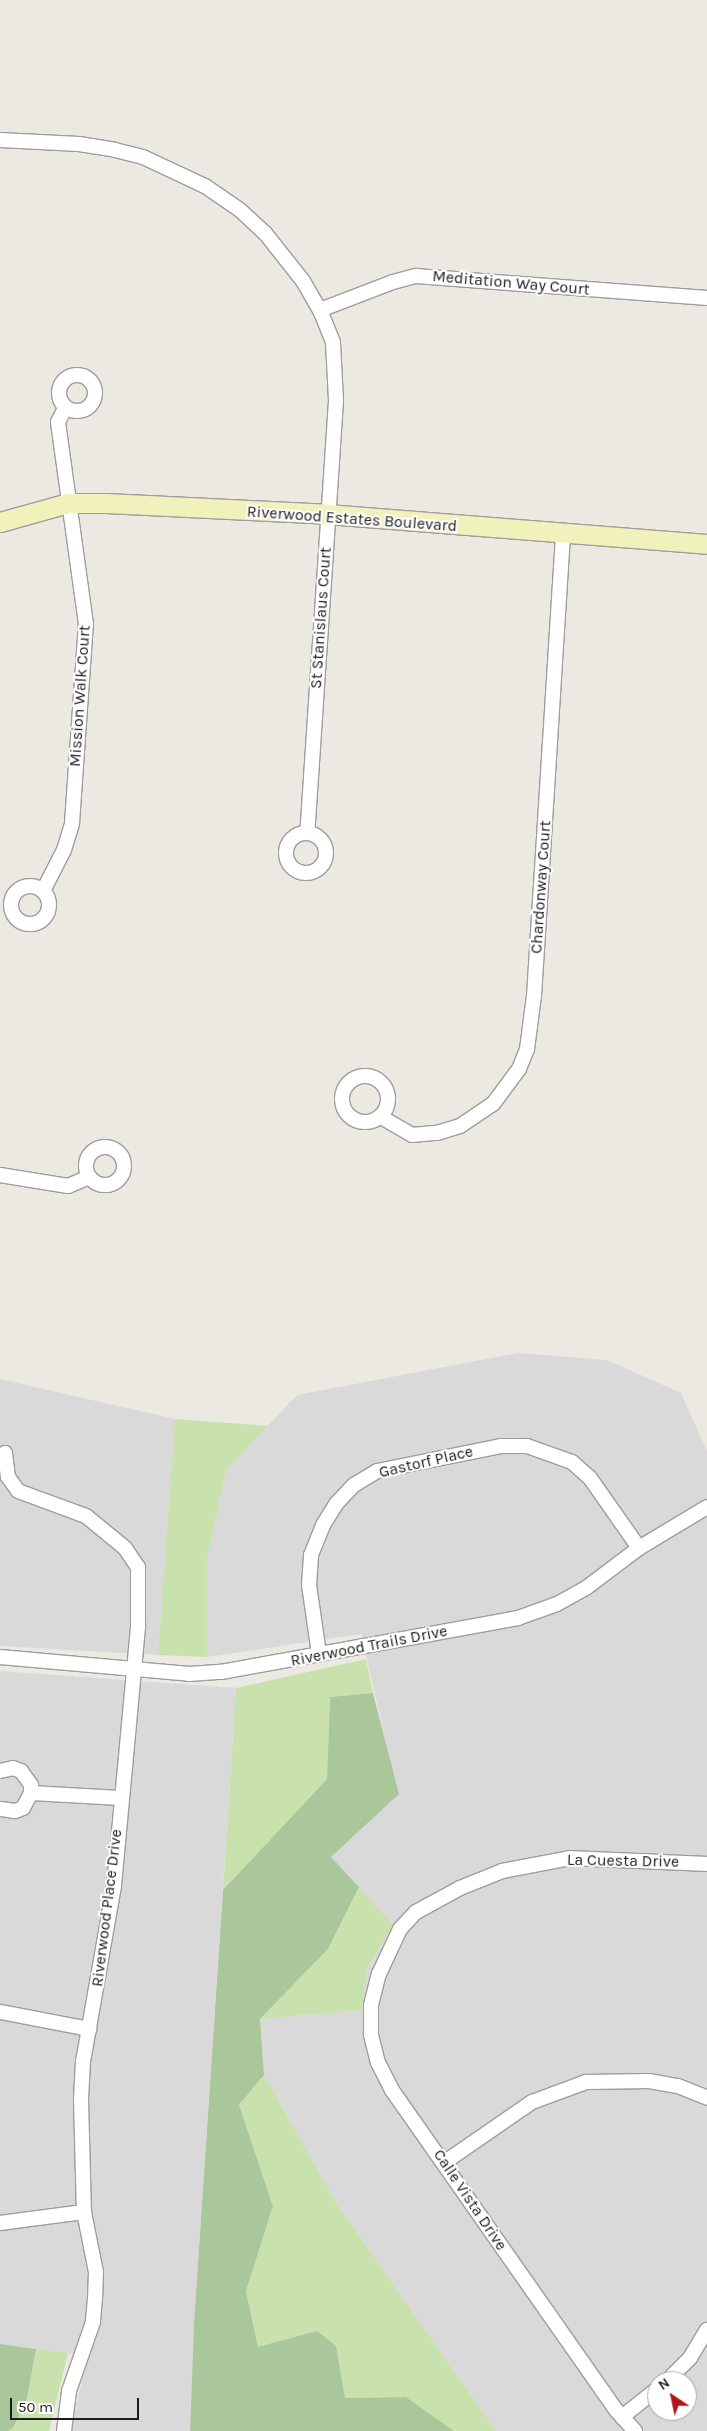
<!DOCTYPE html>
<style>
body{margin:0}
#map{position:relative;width:707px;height:2431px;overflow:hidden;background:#ece9e2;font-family:Karla,sans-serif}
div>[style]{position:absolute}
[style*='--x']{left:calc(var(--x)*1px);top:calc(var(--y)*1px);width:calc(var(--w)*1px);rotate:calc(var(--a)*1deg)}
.residential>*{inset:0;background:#dad9d9}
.grass>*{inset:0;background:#c8e1ad}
.forest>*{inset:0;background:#aac79c}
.roads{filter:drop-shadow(1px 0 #9d9d9d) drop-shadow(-1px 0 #9d9d9d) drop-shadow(0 1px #9d9d9d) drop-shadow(0 -1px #9d9d9d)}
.street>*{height:14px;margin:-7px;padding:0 7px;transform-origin:7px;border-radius:7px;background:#fff}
.street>.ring{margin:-7px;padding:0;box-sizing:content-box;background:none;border:14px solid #fff;border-radius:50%}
.secondary>*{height:19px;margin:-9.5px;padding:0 9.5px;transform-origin:9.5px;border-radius:9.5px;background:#f0f1bb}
span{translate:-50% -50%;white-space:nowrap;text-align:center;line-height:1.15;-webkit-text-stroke:4px #fff;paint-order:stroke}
.street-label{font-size:16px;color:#1c1c1c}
.north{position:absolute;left:647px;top:2371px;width:50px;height:50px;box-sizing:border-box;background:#fff;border:1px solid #a4a4a4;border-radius:50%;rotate:326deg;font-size:14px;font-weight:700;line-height:20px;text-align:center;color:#1c1c1c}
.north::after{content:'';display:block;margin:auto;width:18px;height:22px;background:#b1161a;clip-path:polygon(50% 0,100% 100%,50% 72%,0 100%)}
.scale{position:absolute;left:10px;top:2398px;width:129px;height:22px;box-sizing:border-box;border:2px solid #1c1c1c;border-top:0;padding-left:6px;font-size:15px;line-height:18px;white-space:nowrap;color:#1c1c1c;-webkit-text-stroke:4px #fff;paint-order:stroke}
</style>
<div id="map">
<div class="residential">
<div style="clip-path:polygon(evenodd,518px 1353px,607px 1360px,681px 1393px,707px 1451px,707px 2431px,496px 2431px,337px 2204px,264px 2075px,260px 2019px,362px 2010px,367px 1968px,393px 1925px,331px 1857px,398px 1794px,361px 1634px,207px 1657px,207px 1560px,226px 1470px,297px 1395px,518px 1353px,657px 2381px,687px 2381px,687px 2411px,657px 2411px,657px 2381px)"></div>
<div style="clip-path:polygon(0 1379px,175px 1419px,158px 1655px,0 1646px)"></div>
<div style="clip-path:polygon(0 1671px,236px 1688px,194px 2323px,190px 2431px,70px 2431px,88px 2356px,0 2344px)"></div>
</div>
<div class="grass">
<div style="clip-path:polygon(175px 1419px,268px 1426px,226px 1470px,207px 1560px,207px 1657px,158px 1655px)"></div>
<div style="clip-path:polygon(366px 1659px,373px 1693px,330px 1697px,327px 1779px,223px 1890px,236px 1688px)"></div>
<div style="clip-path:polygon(359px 1887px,393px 1925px,367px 1968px,362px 2010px,260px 2019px,328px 1949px)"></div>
<div style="clip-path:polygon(264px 2075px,337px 2204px,496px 2431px,454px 2431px,406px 2397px,345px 2398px,336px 2346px,258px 2347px,246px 2291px,273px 2206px,239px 2105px)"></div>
<div style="clip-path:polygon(36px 2349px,68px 2353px,49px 2431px,8px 2431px,15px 2427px,27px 2399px)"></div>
</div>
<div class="forest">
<div style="clip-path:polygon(373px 1693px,399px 1794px,331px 1857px,359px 1887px,328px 1949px,260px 2019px,264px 2075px,239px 2105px,273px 2206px,246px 2291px,258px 2347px,317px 2331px,336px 2346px,345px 2398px,406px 2397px,454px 2431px,190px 2431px,194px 2323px,223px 1890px,327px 1779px,330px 1697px)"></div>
<div style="clip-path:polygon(0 2344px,36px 2349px,27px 2399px,14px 2427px,8px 2431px,0 2431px)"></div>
</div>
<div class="roads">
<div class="street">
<div style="--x:0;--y:140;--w:79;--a:2.9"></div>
<div style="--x:79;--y:144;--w:36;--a:9"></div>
<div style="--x:115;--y:150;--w:29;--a:14"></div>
<div style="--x:143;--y:157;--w:68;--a:25.1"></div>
<div style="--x:205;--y:186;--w:42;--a:34.4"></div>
<div style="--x:240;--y:210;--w:34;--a:43"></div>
<div style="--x:265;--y:233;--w:61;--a:51.6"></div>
<div style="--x:303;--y:281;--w:34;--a:60"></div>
<div style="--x:320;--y:310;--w:35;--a:68"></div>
<div style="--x:333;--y:343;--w:58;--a:87"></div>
<div style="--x:336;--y:401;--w:433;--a:93.8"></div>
<div style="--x:320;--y:310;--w:78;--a:-21"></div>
<div style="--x:393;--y:282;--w:24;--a:-15"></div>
<div style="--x:416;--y:276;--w:292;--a:4.3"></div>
<div class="ring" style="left:59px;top:375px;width:22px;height:22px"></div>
<div class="ring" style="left:286px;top:833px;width:26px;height:26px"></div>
<div class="ring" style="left:11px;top:886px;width:24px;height:24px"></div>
<div style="--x:43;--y:891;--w:46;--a:-62.9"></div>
<div style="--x:64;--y:850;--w:28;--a:-73"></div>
<div style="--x:72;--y:823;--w:199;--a:-86"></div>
<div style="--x:86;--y:624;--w:204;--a:-97.9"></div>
<div style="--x:58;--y:422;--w:16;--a:-63"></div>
<div class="ring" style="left:342px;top:1076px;width:32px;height:32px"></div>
<div style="--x:381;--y:1117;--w:36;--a:30"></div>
<div style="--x:412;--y:1135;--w:25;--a:-5"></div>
<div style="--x:437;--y:1133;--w:24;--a:-17"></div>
<div style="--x:460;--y:1126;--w:40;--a:-34"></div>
<div style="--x:493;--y:1104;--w:44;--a:-53.4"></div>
<div style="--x:519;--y:1069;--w:22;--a:-68"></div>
<div style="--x:527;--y:1049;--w:53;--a:-82.5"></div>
<div style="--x:534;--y:996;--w:463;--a:-86.4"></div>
<div class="ring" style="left:86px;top:1147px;width:24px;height:24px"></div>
<div style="--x:0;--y:1175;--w:69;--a:9.2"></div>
<div style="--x:68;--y:1186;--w:23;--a:-23"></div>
<div style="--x:5;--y:1453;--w:24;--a:83"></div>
<div style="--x:8;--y:1477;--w:17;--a:54"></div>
<div style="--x:18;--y:1491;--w:72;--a:20.2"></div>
<div style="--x:86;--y:1516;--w:50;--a:39.4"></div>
<div style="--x:125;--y:1548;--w:23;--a:56"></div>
<div style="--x:138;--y:1567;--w:60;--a:90"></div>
<div style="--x:138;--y:1627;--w:260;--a:95.3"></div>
<div style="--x:114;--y:1886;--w:178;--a:100"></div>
<div style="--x:83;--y:2061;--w:39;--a:93"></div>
<div style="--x:81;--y:2100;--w:112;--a:88.5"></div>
<div style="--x:84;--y:2212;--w:61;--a:78.7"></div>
<div style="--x:96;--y:2272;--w:26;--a:92"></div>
<div style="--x:95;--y:2298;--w:24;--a:95"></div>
<div style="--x:93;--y:2322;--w:73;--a:109.2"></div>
<div style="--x:69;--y:2391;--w:40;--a:97.1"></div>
<div style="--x:319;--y:1654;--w:70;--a:-98.2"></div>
<div style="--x:309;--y:1585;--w:30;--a:-86"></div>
<div style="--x:311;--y:1555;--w:32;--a:-68"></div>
<div style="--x:323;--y:1525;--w:25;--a:-58"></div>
<div style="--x:336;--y:1504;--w:26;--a:-47"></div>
<div style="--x:354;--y:1485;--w:27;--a:-31"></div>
<div style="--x:377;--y:1471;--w:126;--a:-11.4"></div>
<div style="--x:501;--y:1446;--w:26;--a:0"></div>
<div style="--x:527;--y:1446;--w:48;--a:19.6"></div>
<div style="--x:572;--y:1462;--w:24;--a:42"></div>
<div style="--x:590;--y:1478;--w:85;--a:55"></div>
<div style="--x:0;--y:1657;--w:190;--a:5.1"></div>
<div style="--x:189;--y:1674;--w:32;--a:-4"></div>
<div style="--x:221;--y:1672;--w:302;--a:-10.3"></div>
<div style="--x:518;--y:1618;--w:41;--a:-19.7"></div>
<div style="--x:557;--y:1604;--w:33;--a:-29"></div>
<div style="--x:586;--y:1588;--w:66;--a:-37"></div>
<div style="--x:639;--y:1548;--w:79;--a:-31.1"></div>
<div style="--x:0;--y:1771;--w:13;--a:-13"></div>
<div style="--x:13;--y:1768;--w:9;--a:21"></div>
<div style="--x:21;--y:1771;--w:17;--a:54"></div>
<div style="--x:31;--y:1785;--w:8;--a:90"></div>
<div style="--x:31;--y:1793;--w:17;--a:118"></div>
<div style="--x:23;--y:1808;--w:9;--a:159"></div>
<div style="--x:15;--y:1811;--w:15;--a:-172"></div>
<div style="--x:31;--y:1793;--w:90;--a:3.2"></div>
<div style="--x:1;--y:2012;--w:90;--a:10.9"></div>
<div style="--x:445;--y:2162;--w:106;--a:-34.6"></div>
<div style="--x:532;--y:2102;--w:58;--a:-20.3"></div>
<div style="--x:586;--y:2082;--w:63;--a:-0.9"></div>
<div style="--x:649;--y:2081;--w:29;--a:10"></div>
<div style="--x:678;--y:2086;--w:31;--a:22"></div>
<div style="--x:0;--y:2223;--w:85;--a:-7.5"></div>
<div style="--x:667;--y:2381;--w:33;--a:-45"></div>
<div style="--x:690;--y:2358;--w:33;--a:-59"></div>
<div style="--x:622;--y:2417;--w:45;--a:-38.7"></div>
<div style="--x:635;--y:2431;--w:28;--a:-132"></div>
<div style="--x:616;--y:2410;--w:391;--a:-125"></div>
<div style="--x:392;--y:2090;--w:30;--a:-117"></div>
<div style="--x:378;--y:2063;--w:30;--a:-104"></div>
<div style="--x:371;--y:2034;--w:29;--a:-90"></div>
<div style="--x:371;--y:2005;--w:32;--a:-76"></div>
<div style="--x:379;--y:1974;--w:50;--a:-65"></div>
<div style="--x:400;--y:1929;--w:23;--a:-47"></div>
<div style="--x:416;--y:1912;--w:50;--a:-28.6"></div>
<div style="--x:460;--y:1888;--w:45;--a:-22"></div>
<div style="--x:502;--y:1871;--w:69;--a:-10.8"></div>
<div style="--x:570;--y:1858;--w:137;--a:2.5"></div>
</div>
<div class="secondary">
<div style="--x:0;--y:522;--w:71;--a:-15.6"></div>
<div style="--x:68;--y:503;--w:38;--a:0"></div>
<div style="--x:106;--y:503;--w:221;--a:2.8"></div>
<div style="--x:327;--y:514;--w:381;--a:4.5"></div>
</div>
</div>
<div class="street-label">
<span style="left:511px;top:283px;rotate:5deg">Meditation Way Court</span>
<span style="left:352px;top:519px;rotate:4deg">Riverwood Estates Boulevard</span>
<span style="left:321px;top:618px;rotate:-86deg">St Stanislaus Court</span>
<span style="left:80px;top:696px;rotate:-86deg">Mission Walk Court</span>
<span style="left:541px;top:887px;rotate:-86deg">Chardonway Court</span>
<span style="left:426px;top:1462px;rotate:-13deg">Gastorf Place</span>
<span style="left:369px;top:1646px;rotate:-11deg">Riverwood Trails Drive</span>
<span style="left:623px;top:1861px;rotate:1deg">La Cuesta Drive</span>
<span style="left:107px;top:1908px;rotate:-83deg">Riverwood Place Drive</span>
<span style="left:470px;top:2200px;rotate:56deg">Calle Vista Drive</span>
</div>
<div class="north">N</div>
<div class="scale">50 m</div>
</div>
